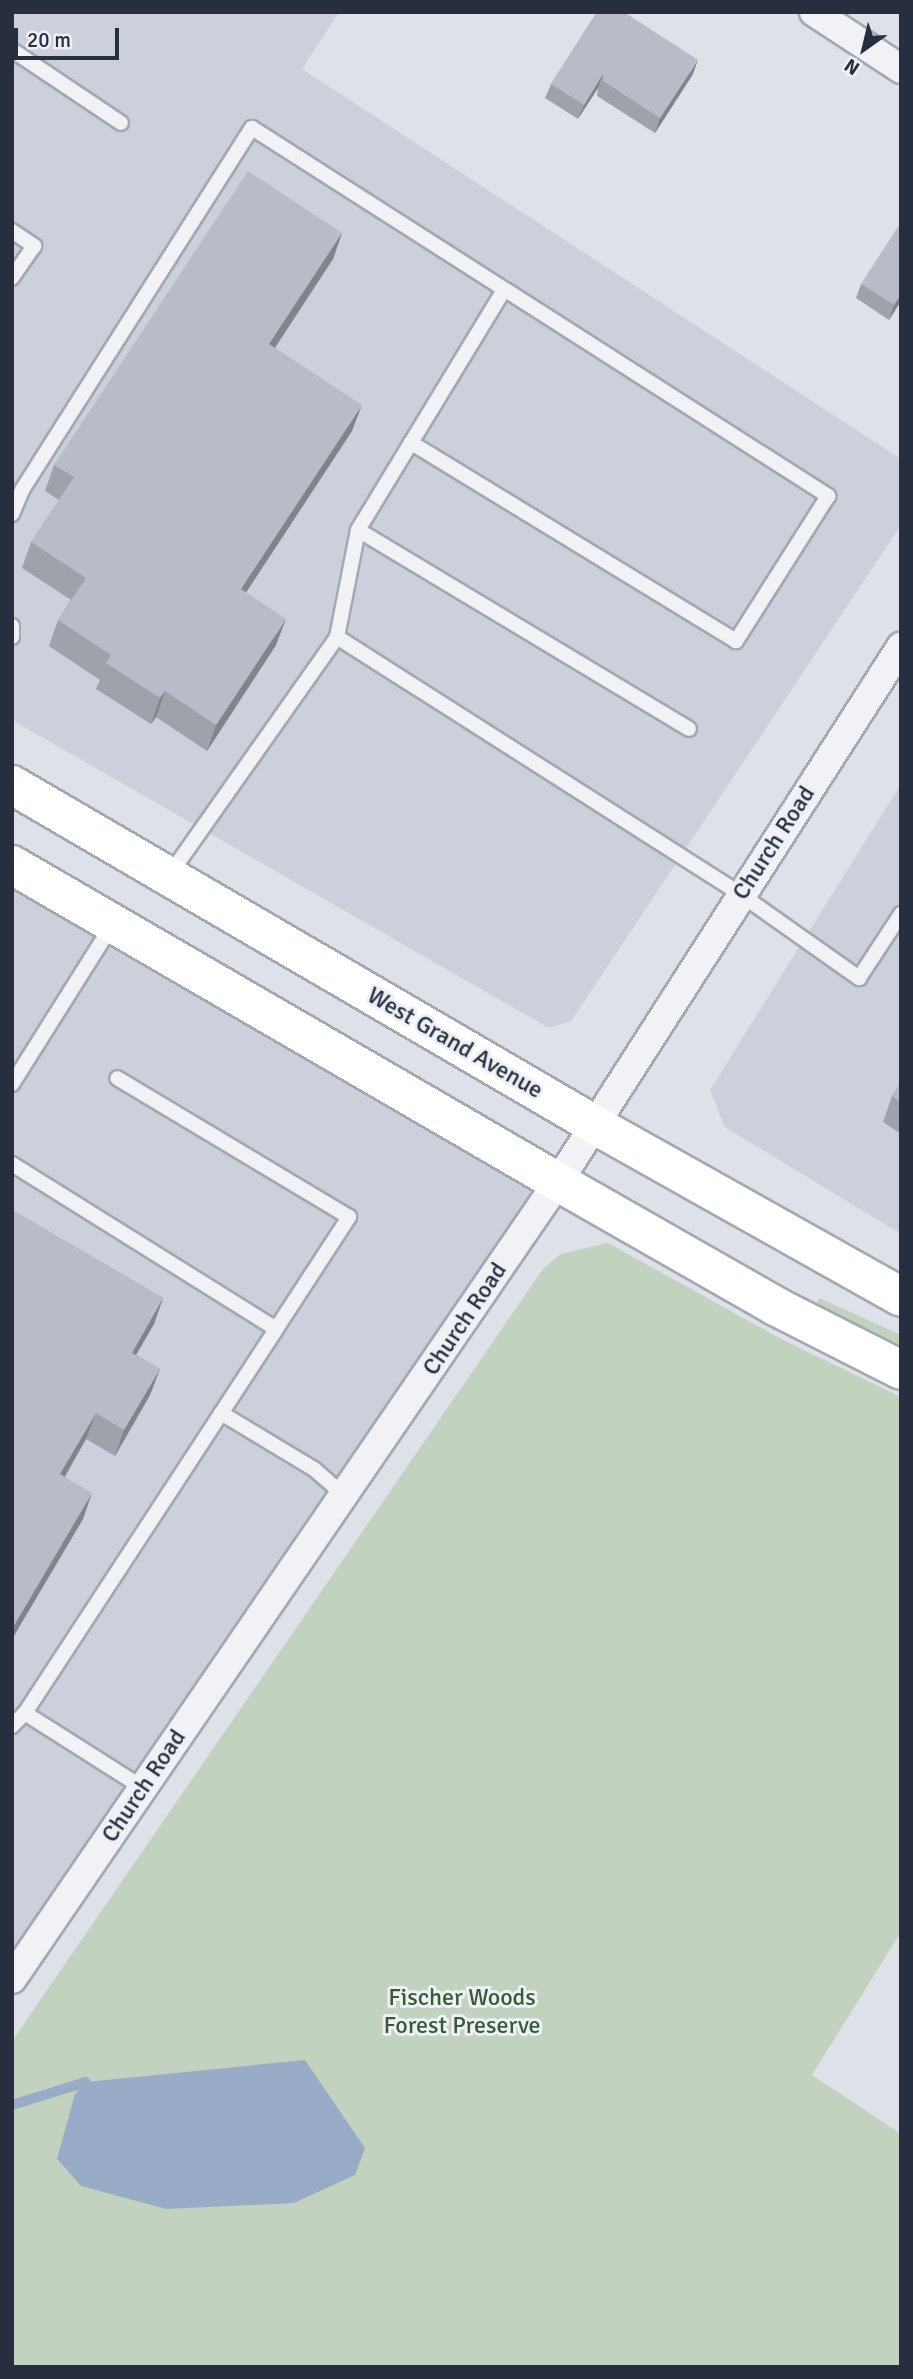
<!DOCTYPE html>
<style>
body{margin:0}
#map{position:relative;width:913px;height:2379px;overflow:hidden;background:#dee1e8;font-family:Signika,sans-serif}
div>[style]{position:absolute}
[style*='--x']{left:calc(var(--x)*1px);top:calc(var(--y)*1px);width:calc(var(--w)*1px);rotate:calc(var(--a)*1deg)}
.built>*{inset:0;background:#ccd0da}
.green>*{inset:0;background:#c2d2bf}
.water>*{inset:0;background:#98acc8}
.stream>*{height:10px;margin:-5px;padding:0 5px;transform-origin:5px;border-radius:5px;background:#98acc8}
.roads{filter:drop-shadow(2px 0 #a3a8b2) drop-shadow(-2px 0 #a3a8b2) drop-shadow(0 2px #a3a8b2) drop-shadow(0 -2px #a3a8b2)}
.service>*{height:14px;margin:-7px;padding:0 7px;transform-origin:7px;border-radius:7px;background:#f0f2f6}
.minor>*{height:28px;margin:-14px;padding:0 14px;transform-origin:14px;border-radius:14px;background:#f0f2f6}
.secondary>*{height:38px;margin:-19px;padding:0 19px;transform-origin:19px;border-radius:19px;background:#fff}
.wall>*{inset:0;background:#9ea2ab}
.shaded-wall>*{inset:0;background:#81848b}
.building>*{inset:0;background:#b8bcc7}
span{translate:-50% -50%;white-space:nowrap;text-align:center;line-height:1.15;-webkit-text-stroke:6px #edf0f5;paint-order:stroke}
.street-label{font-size:24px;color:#272e3e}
.park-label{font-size:24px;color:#385a34}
.frame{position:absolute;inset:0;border:14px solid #272e3e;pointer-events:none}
.north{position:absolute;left:829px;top:14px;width:70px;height:70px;-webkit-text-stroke:5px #edf0f5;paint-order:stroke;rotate:214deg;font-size:19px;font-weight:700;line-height:28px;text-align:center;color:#272e3e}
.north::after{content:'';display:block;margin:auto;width:24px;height:32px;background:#272e3e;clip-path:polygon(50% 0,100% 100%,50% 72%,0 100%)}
.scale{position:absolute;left:14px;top:28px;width:105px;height:32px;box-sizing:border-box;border:4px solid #272e3e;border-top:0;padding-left:9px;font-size:21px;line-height:24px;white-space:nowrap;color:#272e3e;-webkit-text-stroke:5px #edf0f5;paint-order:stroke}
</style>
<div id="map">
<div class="built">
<div style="clip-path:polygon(12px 12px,339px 12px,302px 69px,901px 459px,901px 525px,571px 1021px,549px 1028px,12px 720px)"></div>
<div style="clip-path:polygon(901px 784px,901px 1234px,725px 1127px,710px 1090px)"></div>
<div style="clip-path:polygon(12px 880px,561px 1159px,12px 1969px)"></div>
</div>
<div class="green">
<div style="clip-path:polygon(608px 1243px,783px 1340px,901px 1397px,901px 1932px,812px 2075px,901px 2134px,901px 2367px,12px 2367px,12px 2041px,543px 1269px,561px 1254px)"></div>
<div style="clip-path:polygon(819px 1298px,901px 1335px,901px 1346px,817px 1304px)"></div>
</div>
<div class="water">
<div style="clip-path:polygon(305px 2060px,365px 2148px,355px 2175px,294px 2203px,166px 2209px,81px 2186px,57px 2159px,75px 2094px,86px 2082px)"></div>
</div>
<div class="stream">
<div style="--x:12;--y:2105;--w:77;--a:-17.3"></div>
</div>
<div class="roads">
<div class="service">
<div style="--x:12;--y:50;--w:131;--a:33.8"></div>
<div style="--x:12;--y:231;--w:27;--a:34"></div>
<div style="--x:34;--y:246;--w:39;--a:125"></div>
<div style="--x:12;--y:514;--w:26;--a:-67"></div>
<div style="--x:22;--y:490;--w:429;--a:-57.6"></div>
<div style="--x:252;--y:128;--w:684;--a:32.57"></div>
<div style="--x:828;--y:496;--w:172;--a:122.4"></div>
<div style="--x:736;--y:641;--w:381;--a:-148.6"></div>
<div style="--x:358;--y:530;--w:386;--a:31"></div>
<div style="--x:12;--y:626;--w:11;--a:90"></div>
<div style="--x:337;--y:637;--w:109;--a:-78.9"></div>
<div style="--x:358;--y:530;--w:281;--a:-58.7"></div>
<div style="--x:170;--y:874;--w:290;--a:-54.8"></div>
<div style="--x:337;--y:637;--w:478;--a:32.5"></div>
<div style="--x:740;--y:894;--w:146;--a:35.2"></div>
<div style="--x:859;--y:978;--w:77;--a:-56.7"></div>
<div style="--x:12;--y:1084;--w:188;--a:-57.8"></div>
<div style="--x:12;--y:1164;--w:311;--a:32"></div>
<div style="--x:276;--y:1329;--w:134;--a:-56.9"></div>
<div style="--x:349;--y:1217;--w:270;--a:-149.1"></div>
<div style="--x:221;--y:1413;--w:109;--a:31.1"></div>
<div style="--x:314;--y:1469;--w:40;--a:41"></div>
<div style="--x:12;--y:1726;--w:18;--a:-45"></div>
<div style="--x:143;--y:1788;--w:140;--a:-147.6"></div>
<div style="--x:25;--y:1713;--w:459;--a:-56.8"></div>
</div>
<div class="minor">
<div style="--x:814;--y:12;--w:104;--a:33.2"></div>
<div style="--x:12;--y:1979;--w:966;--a:-55.59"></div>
<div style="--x:558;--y:1182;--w:636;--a:-57.34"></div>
</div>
<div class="secondary">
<div style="--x:12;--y:785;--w:675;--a:30.25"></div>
<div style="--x:595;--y:1125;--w:351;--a:29.3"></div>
<div style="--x:12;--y:865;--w:631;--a:30.14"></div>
<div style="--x:558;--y:1182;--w:250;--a:29.7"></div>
<div style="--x:775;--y:1306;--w:141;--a:26.9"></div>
</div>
</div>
<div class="wall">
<div style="clip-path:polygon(597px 12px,693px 74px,655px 133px,597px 96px,598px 88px,578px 119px,545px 98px,551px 84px)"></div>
<div style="clip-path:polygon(342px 233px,333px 259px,275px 348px,352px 431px,246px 593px,276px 645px,207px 751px,156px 717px,151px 724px,96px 689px,100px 680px,49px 646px,58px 620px,71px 600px,22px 568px,31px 542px,59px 500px,45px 491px,54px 465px)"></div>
<div style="clip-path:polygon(861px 284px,901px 301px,889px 320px,856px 298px)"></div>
<div style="clip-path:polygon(901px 1082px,901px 1134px,883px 1122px,892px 1096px)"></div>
<div style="clip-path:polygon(12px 1210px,163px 1298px,154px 1324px,136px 1355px,160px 1369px,150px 1395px,115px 1456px,86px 1439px,65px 1477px,83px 1519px,12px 1639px)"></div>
</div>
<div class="shaded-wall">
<div style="clip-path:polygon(698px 60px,693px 74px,655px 133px,660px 118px)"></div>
<div style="clip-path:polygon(603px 74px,598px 88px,578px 119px,584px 105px)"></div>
<div style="clip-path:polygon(342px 233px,333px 259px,260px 370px,269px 344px)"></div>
<div style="clip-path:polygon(901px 294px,901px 301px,889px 320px,894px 305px)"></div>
<div style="clip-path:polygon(362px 405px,352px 431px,231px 615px,241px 589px)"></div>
<div style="clip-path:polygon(286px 619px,276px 645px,207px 751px,216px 725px)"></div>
<div style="clip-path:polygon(165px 691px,156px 717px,151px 724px,160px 698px)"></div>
<div style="clip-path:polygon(163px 1298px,154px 1324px,122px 1379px,132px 1353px)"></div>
<div style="clip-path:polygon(160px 1369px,150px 1395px,115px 1456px,124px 1430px)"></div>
<div style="clip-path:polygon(96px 1413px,86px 1439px,51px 1500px,60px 1474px)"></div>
<div style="clip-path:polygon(92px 1493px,83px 1519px,12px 1639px,12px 1629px)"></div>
</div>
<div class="building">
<div style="clip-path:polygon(597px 12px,624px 12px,698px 60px,660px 118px,603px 81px,603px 74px,584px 105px,551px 84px)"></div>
<div style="clip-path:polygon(248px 171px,342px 233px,269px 344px,362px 405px,241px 589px,286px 619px,216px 725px,165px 691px,160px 698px,106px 663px,111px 655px,58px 620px,86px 578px,31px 542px,74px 477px,54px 465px)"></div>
<div style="clip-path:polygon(901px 222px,901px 294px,894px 305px,861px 284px)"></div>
<div style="clip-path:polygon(901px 1082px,901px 1102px,892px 1096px)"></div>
<div style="clip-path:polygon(12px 1210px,163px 1298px,132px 1353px,160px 1369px,124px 1430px,96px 1413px,60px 1474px,92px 1493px,12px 1629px)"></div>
</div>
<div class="street-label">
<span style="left:774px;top:843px;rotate:-57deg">Church Road</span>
<span style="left:455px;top:1043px;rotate:30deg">West Grand Avenue</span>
<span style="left:465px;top:1319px;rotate:-56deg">Church Road</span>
<span style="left:144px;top:1786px;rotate:-56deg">Church Road</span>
</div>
<div class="park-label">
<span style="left:462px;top:2012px">Fischer Woods<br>Forest Preserve</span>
</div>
<div class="frame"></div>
<div class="north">N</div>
<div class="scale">20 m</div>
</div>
